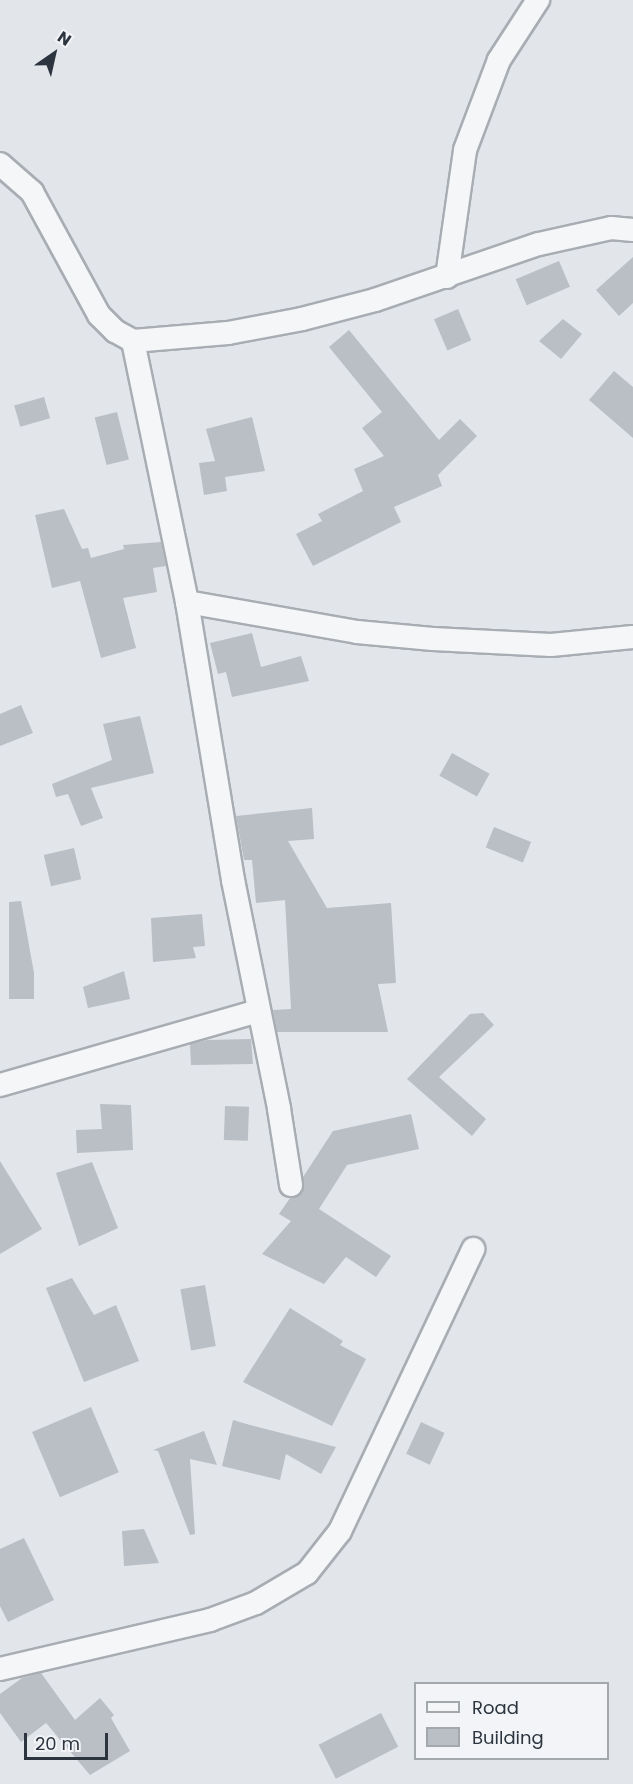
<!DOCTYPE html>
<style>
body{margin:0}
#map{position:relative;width:633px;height:1784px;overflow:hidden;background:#e2e5e9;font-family:Poppins,sans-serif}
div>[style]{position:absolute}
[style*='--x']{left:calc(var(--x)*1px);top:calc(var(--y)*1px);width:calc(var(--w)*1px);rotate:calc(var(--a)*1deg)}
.building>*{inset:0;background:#babfc5;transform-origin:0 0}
.roads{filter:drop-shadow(2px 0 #a8adb3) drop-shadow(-2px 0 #a8adb3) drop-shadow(0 2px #a8adb3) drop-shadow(0 -2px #a8adb3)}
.street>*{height:22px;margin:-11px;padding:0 11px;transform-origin:11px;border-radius:11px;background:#f5f6f8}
span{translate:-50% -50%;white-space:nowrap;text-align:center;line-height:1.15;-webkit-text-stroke:4.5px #f2f4f7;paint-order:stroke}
.legend{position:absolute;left:414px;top:1682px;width:195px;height:78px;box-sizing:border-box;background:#f2f4f7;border:2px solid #a3a8ad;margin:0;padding:8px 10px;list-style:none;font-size:18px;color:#2c353f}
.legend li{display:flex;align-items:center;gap:12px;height:30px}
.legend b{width:30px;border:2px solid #a3a8ad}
.north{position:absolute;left:24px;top:24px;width:60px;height:60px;-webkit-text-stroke:4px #f2f4f7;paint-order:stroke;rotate:34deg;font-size:16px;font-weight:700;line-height:24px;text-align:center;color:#2c353f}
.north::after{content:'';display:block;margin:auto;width:21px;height:27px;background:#2c353f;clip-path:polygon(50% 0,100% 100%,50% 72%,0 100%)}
.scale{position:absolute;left:24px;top:1733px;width:84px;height:27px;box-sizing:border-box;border:3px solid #2c353f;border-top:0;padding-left:8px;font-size:18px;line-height:21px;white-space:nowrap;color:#2c353f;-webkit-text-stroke:4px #f2f4f7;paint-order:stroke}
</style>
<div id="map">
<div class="building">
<div style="clip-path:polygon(633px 257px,633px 303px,619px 316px,596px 290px)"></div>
<div style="left:559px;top:261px;width:28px;height:47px;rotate:67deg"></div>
<div style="left:458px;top:309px;width:34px;height:26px;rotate:67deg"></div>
<div style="clip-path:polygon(563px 319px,582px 334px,561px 359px,539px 341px)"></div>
<div style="clip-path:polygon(349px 330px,439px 440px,460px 419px,477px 436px,438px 475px,442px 486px,394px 507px,401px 522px,313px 566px,296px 534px,322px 521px,318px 514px,363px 491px,354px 469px,384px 456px,362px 428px,382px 412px,329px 347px)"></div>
<div style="clip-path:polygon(614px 371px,633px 387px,633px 438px,589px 400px)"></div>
<div style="left:44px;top:397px;width:22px;height:31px;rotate:74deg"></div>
<div style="left:117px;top:412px;width:49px;height:23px;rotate:76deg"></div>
<div style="clip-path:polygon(252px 417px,265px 471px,225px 477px,227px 491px,204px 495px,199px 463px,215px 461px,206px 429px)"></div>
<div style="clip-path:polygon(64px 509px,82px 549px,88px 548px,91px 558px,124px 549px,123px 545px,161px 542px,166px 566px,153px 568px,157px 592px,123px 598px,136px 648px,101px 658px,80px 581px,52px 588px,35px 515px)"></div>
<div style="clip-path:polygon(252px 633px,261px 667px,301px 656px,309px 681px,232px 697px,226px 672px,218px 674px,210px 643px)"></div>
<div style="clip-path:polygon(21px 705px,33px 733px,0 746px,0 714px)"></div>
<div style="clip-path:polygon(140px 716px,154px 773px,91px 788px,103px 818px,81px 826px,68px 794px,56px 797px,52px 784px,112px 760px,103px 724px)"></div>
<div style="left:452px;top:753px;width:43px;height:26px;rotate:29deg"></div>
<div style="clip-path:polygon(312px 808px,314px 839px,288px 841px,327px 908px,391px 903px,396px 983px,378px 984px,388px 1032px,277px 1032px,273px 1010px,291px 1009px,285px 900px,256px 903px,252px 860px,244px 860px,236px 816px)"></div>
<div style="left:494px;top:827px;width:40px;height:22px;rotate:22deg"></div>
<div style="left:74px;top:848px;width:32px;height:31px;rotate:77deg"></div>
<div style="clip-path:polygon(21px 901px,34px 973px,34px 999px,9px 999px,9px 902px)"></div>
<div style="clip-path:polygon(202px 914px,205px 946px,193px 947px,196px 958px,153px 962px,151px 918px)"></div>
<div style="clip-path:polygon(124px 971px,130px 999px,88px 1008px,83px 987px)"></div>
<div style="clip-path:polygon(483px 1013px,494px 1025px,439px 1077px,486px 1119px,472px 1136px,407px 1079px,470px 1014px)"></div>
<div style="clip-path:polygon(251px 1039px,253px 1064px,191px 1065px,190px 1044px,207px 1040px)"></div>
<div style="clip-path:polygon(100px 1104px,131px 1105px,133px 1150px,77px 1153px,76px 1130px,102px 1129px)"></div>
<div style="left:225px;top:1106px;width:24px;height:34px;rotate:2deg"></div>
<div style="clip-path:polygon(411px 1114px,419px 1149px,347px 1165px,319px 1209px,391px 1256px,376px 1277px,346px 1257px,324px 1284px,262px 1254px,291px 1221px,279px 1214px,290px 1198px,303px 1190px,303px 1177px,333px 1131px)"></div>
<div style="clip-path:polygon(0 1161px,42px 1229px,0 1254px)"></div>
<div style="clip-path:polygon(92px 1162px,118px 1228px,79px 1246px,56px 1173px)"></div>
<div style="clip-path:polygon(72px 1278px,94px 1315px,116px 1305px,139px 1361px,84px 1382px,46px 1288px)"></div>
<div style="left:205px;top:1285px;width:62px;height:25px;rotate:80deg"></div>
<div style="clip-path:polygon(290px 1308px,343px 1341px,340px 1345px,366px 1359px,332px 1426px,243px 1382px)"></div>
<div style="left:91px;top:1407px;width:71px;height:64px;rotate:67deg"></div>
<div style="clip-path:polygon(233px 1420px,250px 1425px,336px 1447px,321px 1474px,286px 1454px,280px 1480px,222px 1466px)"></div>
<div style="left:421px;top:1422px;width:26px;height:35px;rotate:25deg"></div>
<div style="clip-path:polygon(204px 1431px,217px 1465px,190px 1459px,195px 1534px,190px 1535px,158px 1451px,153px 1450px)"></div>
<div style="clip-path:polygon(144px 1529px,159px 1563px,124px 1566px,122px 1531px)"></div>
<div style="clip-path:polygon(24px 1538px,54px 1600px,8px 1622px,0 1606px,0 1549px)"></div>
<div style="clip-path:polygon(41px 1673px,75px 1720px,100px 1698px,114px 1715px,111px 1718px,130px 1751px,90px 1775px,46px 1723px,21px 1742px,0 1713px,0 1694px,22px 1678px)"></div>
<div style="left:381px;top:1713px;width:38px;height:70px;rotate:63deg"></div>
</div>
<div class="roads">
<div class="street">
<div style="--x:0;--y:164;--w:43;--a:41.2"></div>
<div style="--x:32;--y:192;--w:140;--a:61.4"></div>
<div style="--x:99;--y:315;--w:23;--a:45"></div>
<div style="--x:115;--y:331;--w:21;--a:29"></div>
<div style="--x:133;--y:341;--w:95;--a:-4.8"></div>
<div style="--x:228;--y:333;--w:75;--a:-10.7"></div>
<div style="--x:302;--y:319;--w:75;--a:-14.6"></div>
<div style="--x:375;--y:300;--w:173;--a:-18.9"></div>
<div style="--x:539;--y:244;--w:74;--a:-12.5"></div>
<div style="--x:611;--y:228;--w:22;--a:5"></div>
<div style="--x:447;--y:277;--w:128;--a:-81.9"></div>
<div style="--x:465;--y:150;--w:96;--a:-69.3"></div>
<div style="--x:499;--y:60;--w:72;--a:-57"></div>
<div style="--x:133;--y:341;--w:267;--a:78.3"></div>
<div style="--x:187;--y:602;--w:282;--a:80.6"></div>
<div style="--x:233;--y:880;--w:234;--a:78.6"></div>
<div style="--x:279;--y:1109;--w:77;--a:81"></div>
<div style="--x:187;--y:602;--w:173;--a:10"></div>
<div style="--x:357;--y:632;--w:76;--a:5.3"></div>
<div style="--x:433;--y:639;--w:118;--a:2.9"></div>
<div style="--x:551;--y:645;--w:82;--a:-5.6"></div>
<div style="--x:0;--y:1085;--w:268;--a:-16"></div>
<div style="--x:0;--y:1669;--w:216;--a:-13.1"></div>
<div style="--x:210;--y:1620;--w:49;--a:-20.3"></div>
<div style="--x:256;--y:1603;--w:59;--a:-30.5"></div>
<div style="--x:307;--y:1573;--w:53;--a:-51.8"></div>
<div style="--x:340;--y:1531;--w:312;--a:-64.7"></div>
</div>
</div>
<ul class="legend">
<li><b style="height:8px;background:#f5f6f8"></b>Road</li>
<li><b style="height:16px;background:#babfc5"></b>Building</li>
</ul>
<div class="north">N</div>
<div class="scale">20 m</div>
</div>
